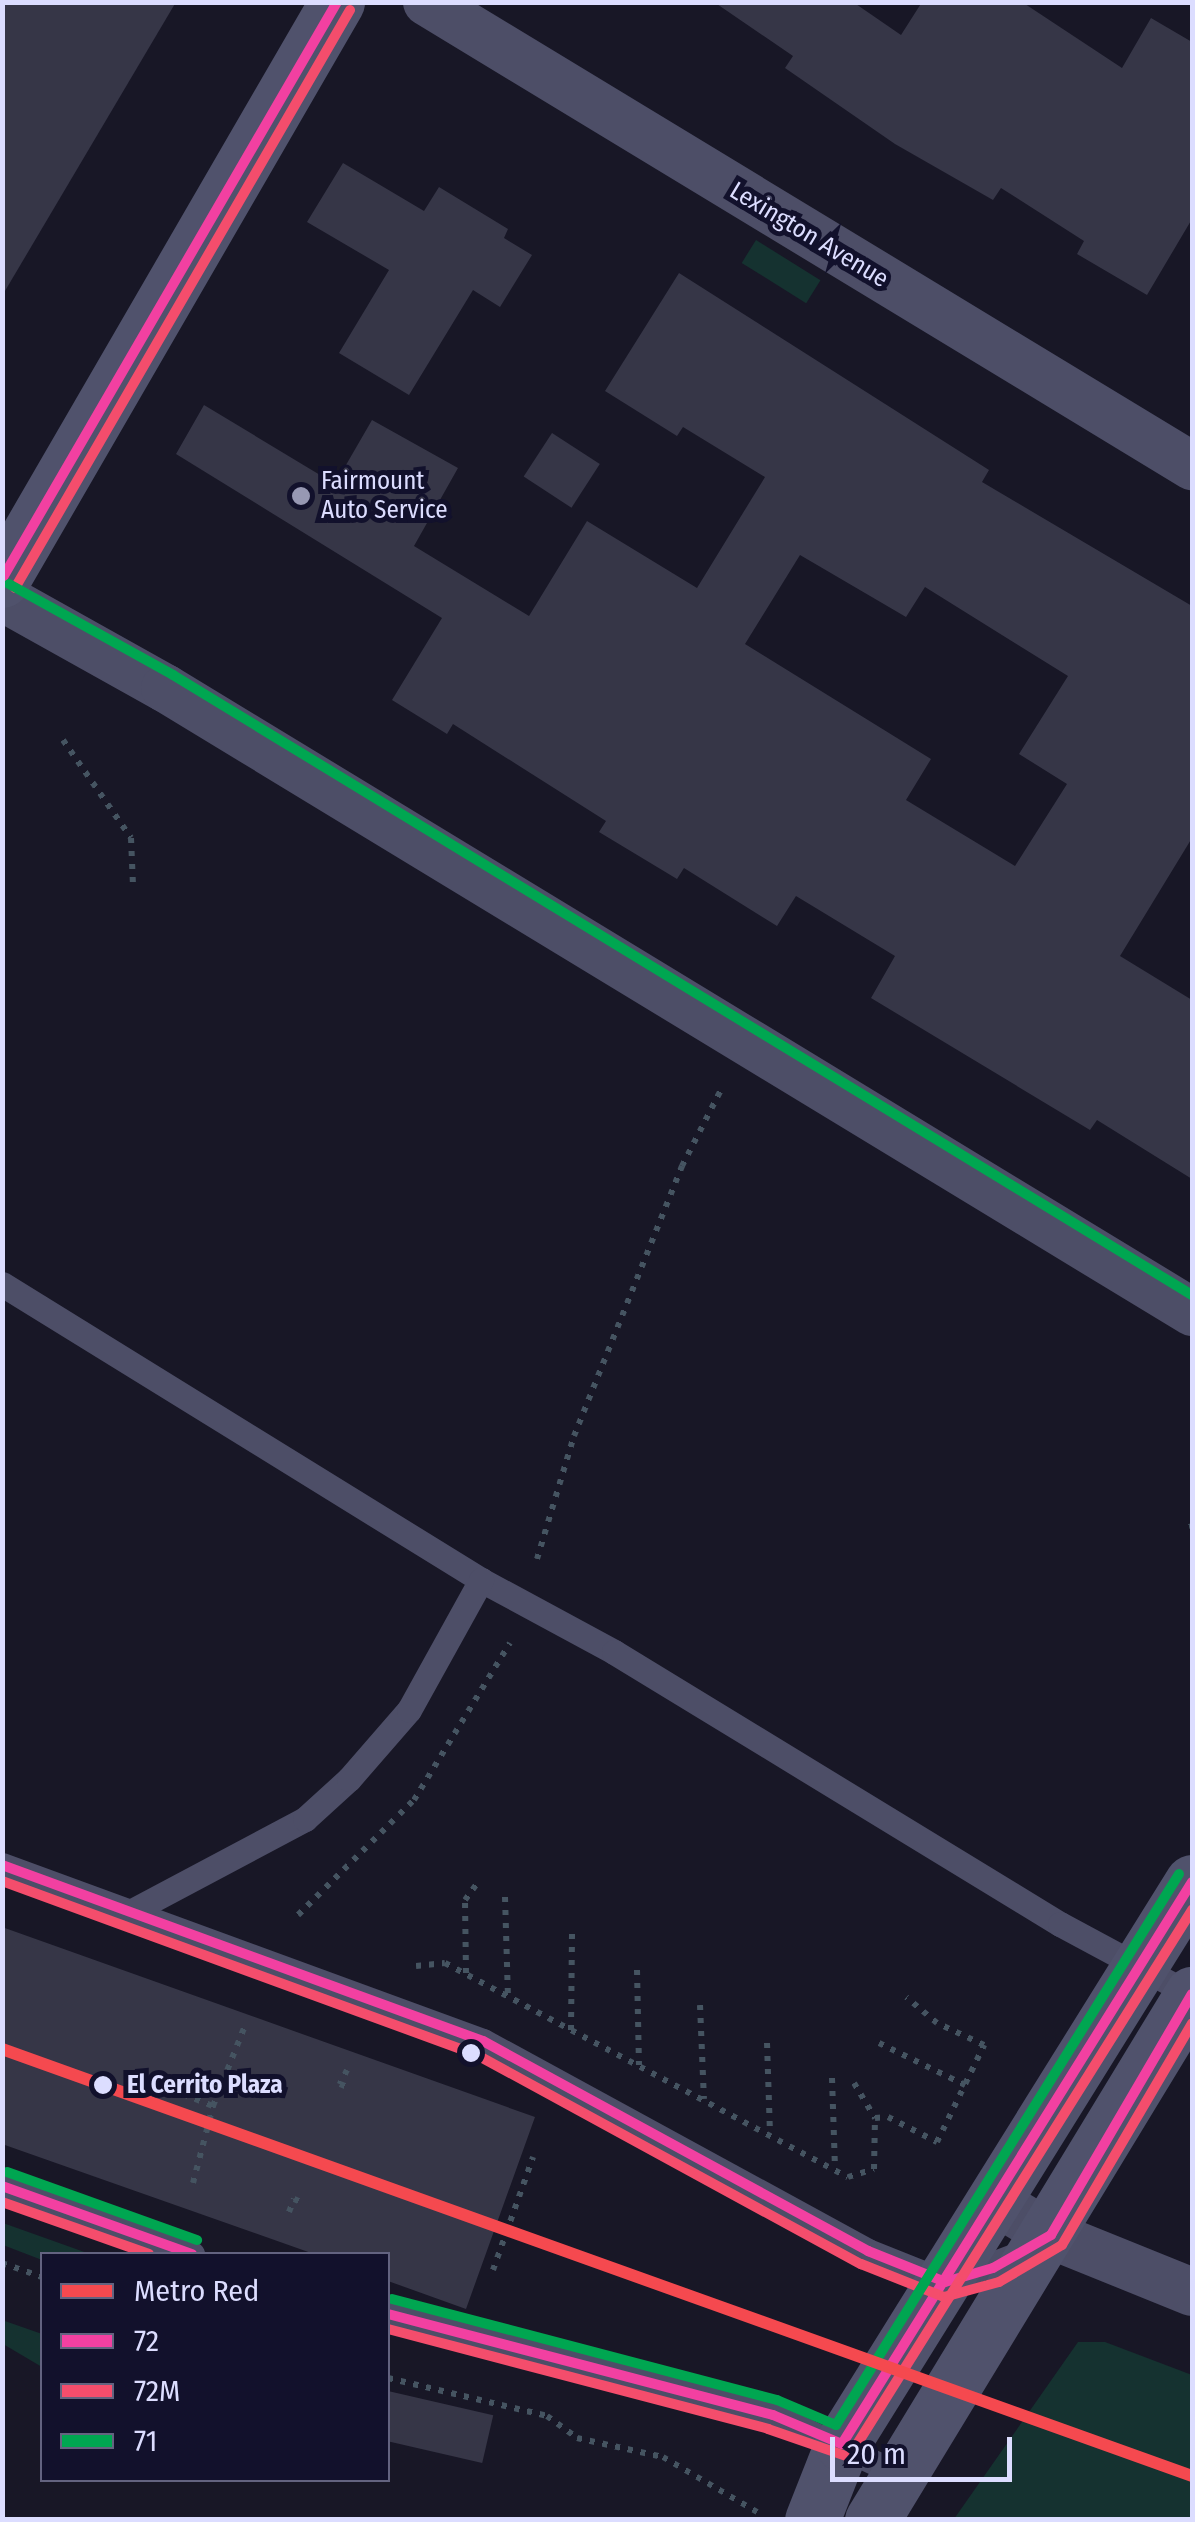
<!DOCTYPE html>
<style>
body{margin:0}
#map{position:relative;width:1195px;height:2522px;overflow:hidden;background:#181726;font-family:"Fira Sans Condensed",sans-serif}
div>[style]{position:absolute}
[style*='--x']{left:calc(var(--x)*1px);top:calc(var(--y)*1px);width:calc(var(--w)*1px);rotate:calc(var(--a)*1deg)}
.green>*{inset:0;background:#153230;transform-origin:0 0}
.building>*{inset:0;background:#363647;transform-origin:0 0}
.path>*{height:6px;margin-top:-3px;transform-origin:0;background:repeating-linear-gradient(90deg,#455461 0 5px,transparent 0 13px)}
.lane>*{height:25px;margin:-12.5px;padding:0 12.5px;transform-origin:12.5px;border-radius:12.5px;background:#4d4e67}
.street>*{height:48px;margin:-24px;padding:0 24px;transform-origin:24px;border-radius:24px;background:#4d4e67}
.secondary>*{height:55px;margin:-27.5px;padding:0 27.5px;transform-origin:27.5px;border-radius:27.5px;background:#50526c}
.bus-1>*{height:10px;margin:-5px;padding:0 5px;transform-origin:5px;border-radius:5px;background:#f240a1}
.bus-2>*{height:10px;margin:-5px;padding:0 5px;transform-origin:5px;border-radius:5px;background:#f44d6c}
.bus-3>*{height:10px;margin:-5px;padding:0 5px;transform-origin:5px;border-radius:5px;background:#00a651}
.metro-1>*{height:12px;margin:-6px;padding:0 6px;transform-origin:6px;border-radius:6px;background:#f5494f}
.dots>*{width:28px;height:28px;translate:-50% -50%;box-sizing:border-box;border:5px solid #12112c;border-radius:50%}
span{translate:-50% -50%;white-space:nowrap;text-align:center;line-height:1.15;-webkit-text-stroke:10px #12112c;paint-order:stroke}
.street-label{font-size:25px;color:#dcddff}
.poi-label{font-size:25px;color:#dcddff}
.left{translate:0 -50%;text-align:left}
.stop-label{font-size:25px;color:#dcddff;font-weight:700}
.frame{position:absolute;inset:0;border:5px solid #dcddff;pointer-events:none}
.legend{position:absolute;left:40px;top:2252px;width:350px;height:230px;box-sizing:border-box;background:#12112c;border:2px solid #636380;margin:0;padding:12px 18px;list-style:none;font-size:30px;color:#dcddff}
.legend li{display:flex;align-items:center;gap:20px;height:50px}
.legend b{width:50px;border:2px solid #636380}
.scale{position:absolute;left:830px;top:2437px;width:182px;height:45px;box-sizing:border-box;border:5px solid #dcddff;border-top:0;padding-left:12px;font-size:30px;line-height:35px;white-space:nowrap;color:#dcddff;-webkit-text-stroke:8px #12112c;paint-order:stroke}
</style>
<div id="map">
<div class="green">
<div style="left:756px;top:240px;width:76px;height:27px;rotate:32deg"></div>
<div style="clip-path:polygon(2px 2223px,3px 2223px,90px 2254px,42px 2254px,42px 2260px,3px 2245px)"></div>
<div style="clip-path:polygon(2px 2320px,42px 2334px,42px 2367px,3px 2344px)"></div>
<div style="clip-path:polygon(1078px 2342px,1105px 2342px,1192px 2375px,1192px 2519px,954px 2519px)"></div>
</div>
<div class="building">
<div style="clip-path:polygon(2px 2px,176px 2px,2px 296px)"></div>
<div style="clip-path:polygon(714px 2px,853px 2px,901px 35px,922px 2px,1022px 2px,1122px 68px,1151px 18px,1192px 42px,1192px 219px,1147px 295px,1077px 254px,1084px 241px,1001px 188px,993px 200px,895px 144px,785px 68px,793px 56px)"></div>
<div style="clip-path:polygon(343px 163px,424px 211px,439px 187px,508px 229px,504px 238px,532px 255px,500px 307px,473px 290px,409px 395px,339px 353px,389px 270px,307px 222px)"></div>
<div style="clip-path:polygon(evenodd,679px 273px,989px 470px,982px 482px,1192px 606px,1192px 838px,1120px 956px,1192px 1000px,1192px 1179px,1097px 1120px,1090px 1130px,871px 998px,895px 956px,796px 896px,777px 926px,684px 868px,677px 879px,599px 832px,606px 821px,453px 724px,447px 734px,392px 700px,442px 618px,176px 454px,204px 405px,335px 484px,372px 420px,458px 468px,414px 546px,529px 616px,587px 521px,697px 588px,765px 477px,683px 427px,677px 436px,605px 391px,679px 273px,800px 555px,906px 617px,925px 587px,1068px 676px,1019px 754px,1067px 784px,1015px 866px,906px 800px,931px 759px,745px 644px,800px 555px)"></div>
<div style="left:552px;top:433px;width:57px;height:52px;rotate:33deg"></div>
<div style="clip-path:polygon(2px 1927px,535px 2117px,466px 2309px,388px 2281px,388px 2254px,314px 2254px,2px 2144px)"></div>
<div style="left:388px;top:2391px;width:108px;height:49px;rotate:13deg"></div>
</div>
<div class="path">
<div style="--x:63;--y:740;--w:119;--a:55.2"></div>
<div style="--x:131;--y:838;--w:47;--a:87.6"></div>
<div style="--x:1189;--y:1527;--w:3;--a:-18"></div>
<div style="--x:537;--y:1559;--w:128;--a:-73.3"></div>
<div style="--x:574;--y:1436;--w:291;--a:-68.2"></div>
<div style="--x:682;--y:1166;--w:88;--a:-62.9"></div>
<div style="--x:505;--y:1897;--w:99;--a:88.3"></div>
<div style="--x:298;--y:1915;--w:163;--a:-44.8"></div>
<div style="--x:414;--y:1800;--w:184;--a:-58.6"></div>
<div style="--x:416;--y:1966;--w:29;--a:-6"></div>
<div style="--x:445;--y:1963;--w:456;--a:28"></div>
<div style="--x:848;--y:2177;--w:27;--a:-17"></div>
<div style="--x:874;--y:2169;--w:51;--a:-88.9"></div>
<div style="--x:875;--y:2118;--w:13;--a:-4"></div>
<div style="--x:888;--y:2117;--w:55;--a:27"></div>
<div style="--x:937;--y:2142;--w:108;--a:-64.1"></div>
<div style="--x:984;--y:2045;--w:52;--a:-154.9"></div>
<div style="--x:937;--y:2023;--w:40;--a:-140"></div>
<div style="--x:637;--y:1970;--w:95;--a:88.8"></div>
<div style="--x:466;--y:1973;--w:73;--a:-90.8"></div>
<div style="--x:465;--y:1900;--w:22;--a:-54"></div>
<div style="--x:700;--y:2005;--w:94;--a:87.6"></div>
<div style="--x:571;--y:2030;--w:96;--a:-89.4"></div>
<div style="--x:767;--y:2043;--w:91;--a:88.1"></div>
<div style="--x:879;--y:2043;--w:96;--a:26"></div>
<div style="--x:347;--y:2070;--w:16;--a:117"></div>
<div style="--x:340;--y:2084;--w:11;--a:22"></div>
<div style="--x:832;--y:2078;--w:91;--a:88.1"></div>
<div style="--x:854;--y:2083;--w:41;--a:59"></div>
<div style="--x:183;--y:2094;--w:32;--a:22"></div>
<div style="--x:193;--y:2183;--w:80;--a:-75.4"></div>
<div style="--x:213;--y:2106;--w:89;--a:-68.3"></div>
<div style="--x:289;--y:2212;--w:14;--a:-69"></div>
<div style="--x:294;--y:2199;--w:10;--a:24"></div>
<div style="--x:2;--y:2263;--w:42;--a:19.3"></div>
<div style="--x:493;--y:2270;--w:120;--a:-70.5"></div>
<div style="--x:388;--y:2378;--w:163;--a:13.4"></div>
<div style="--x:547;--y:2416;--w:37;--a:36"></div>
<div style="--x:577;--y:2438;--w:88;--a:12.5"></div>
<div style="--x:663;--y:2457;--w:109;--a:30.3"></div>
</div>
<div class="lane">
<div style="--x:2;--y:1284;--w:563;--a:31.71"></div>
<div style="--x:481;--y:1580;--w:151;--a:28.4"></div>
<div style="--x:614;--y:1652;--w:522;--a:31.38"></div>
<div style="--x:1060;--y:1924;--w:150;--a:28.3"></div>
<div style="--x:2;--y:1865;--w:512;--a:20.1"></div>
<div style="--x:483;--y:2041;--w:439;--a:28.6"></div>
<div style="--x:868;--y:2251;--w:83;--a:21.9"></div>
<div style="--x:945;--y:2282;--w:81;--a:-20.9"></div>
<div style="--x:132;--y:1911;--w:196;--a:-28"></div>
<div style="--x:305;--y:1819;--w:59;--a:-42.3"></div>
<div style="--x:349;--y:1779;--w:91;--a:-49"></div>
<div style="--x:409;--y:1710;--w:149;--a:-61"></div>
<div style="--x:2;--y:2186;--w:202;--a:19.7"></div>
<div style="--x:388;--y:2314;--w:398;--a:14.7"></div>
<div style="--x:773;--y:2415;--w:139;--a:25.1"></div>
</div>
<div class="street">
<div style="--x:427;--y:2;--w:895;--a:31.24"></div>
<div style="--x:2;--y:597;--w:187;--a:29.2"></div>
<div style="--x:165;--y:688;--w:1202;--a:31.28"></div>
<div style="--x:996;--y:2202;--w:64;--a:31"></div>
<div style="--x:1051;--y:2235;--w:152;--a:22"></div>
</div>
<div class="secondary">
<div style="--x:2;--y:580;--w:668;--a:-59.9"></div>
<div style="--x:812;--y:2520;--w:82;--a:-68.5"></div>
<div style="--x:842;--y:2444;--w:662;--a:-58.09"></div>
<div style="--x:872;--y:2520;--w:616;--a:-58.69"></div>
</div>
<div class="bus-1">
<div style="--x:2;--y:579;--w:667;--a:-59.86"></div>
<div style="--x:2;--y:1865;--w:512;--a:20.1"></div>
<div style="--x:483;--y:2041;--w:439;--a:28.6"></div>
<div style="--x:868;--y:2251;--w:83;--a:21.9"></div>
<div style="--x:945;--y:2282;--w:50;--a:-16.3"></div>
<div style="--x:993;--y:2268;--w:67;--a:-29.6"></div>
<div style="--x:1051;--y:2235;--w:279;--a:-59.7"></div>
<div style="--x:2;--y:2186;--w:202;--a:19.7"></div>
<div style="--x:388;--y:2314;--w:398;--a:14.7"></div>
<div style="--x:773;--y:2415;--w:75;--a:22.8"></div>
<div style="--x:842;--y:2444;--w:662;--a:-58.09"></div>
</div>
<div class="bus-2">
<div style="--x:15;--y:588;--w:668;--a:-59.9"></div>
<div style="--x:2;--y:1881;--w:506;--a:20.12"></div>
<div style="--x:477;--y:2055;--w:437;--a:28.6"></div>
<div style="--x:861;--y:2264;--w:89;--a:21.7"></div>
<div style="--x:944;--y:2297;--w:57;--a:-15.3"></div>
<div style="--x:999;--y:2282;--w:73;--a:-30.4"></div>
<div style="--x:1062;--y:2245;--w:257;--a:-59.6"></div>
<div style="--x:2;--y:2202;--w:156;--a:19.5"></div>
<div style="--x:388;--y:2329;--w:393;--a:14.7"></div>
<div style="--x:768;--y:2429;--w:86;--a:19.1"></div>
<div style="--x:849;--y:2457;--w:646;--a:-57.91"></div>
</div>
<div class="bus-3">
<div style="--x:9;--y:584;--w:188;--a:29"></div>
<div style="--x:173;--y:675;--w:1193;--a:31.32"></div>
<div style="--x:7;--y:2172;--w:202;--a:19.7"></div>
<div style="--x:392;--y:2299;--w:398;--a:14.7"></div>
<div style="--x:777;--y:2400;--w:64;--a:23"></div>
<div style="--x:836;--y:2425;--w:649;--a:-58.1"></div>
</div>
<div class="metro-1">
<div style="--x:2;--y:2049;--w:1264;--a:19.74"></div>
</div>
<div class="dots">
<div style="left:301px;top:496px;background:#9798b3"></div>
<div style="left:471px;top:2053px;background:#dcddff"></div>
<div style="left:103px;top:2085px;background:#dcddff"></div>
</div>
<div class="street-label">
<span style="left:809px;top:235px;rotate:31deg">Lexington Avenue</span>
</div>
<div class="poi-label">
<span class="left" style="left:321px;top:496px">Fairmount<br>Auto Service</span>
</div>
<div class="stop-label">
<span class="left" style="left:127px;top:2085px">El Cerrito Plaza</span>
</div>
<div class="frame"></div>
<ul class="legend">
<li><b style="height:12px;background:#f5494f"></b>Metro Red</li>
<li><b style="height:12px;background:#f240a1"></b>72</li>
<li><b style="height:12px;background:#f44d6c"></b>72M</li>
<li><b style="height:12px;background:#00a651"></b>71</li>
</ul>
<div class="scale">20 m</div>
</div>
